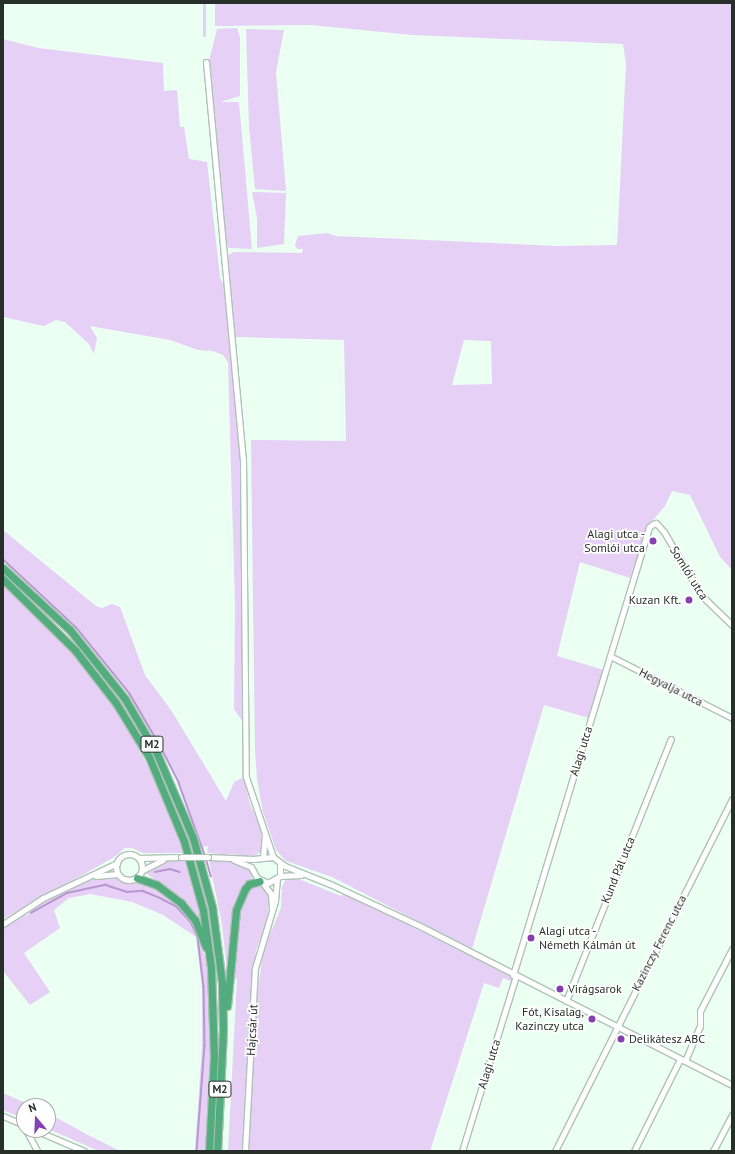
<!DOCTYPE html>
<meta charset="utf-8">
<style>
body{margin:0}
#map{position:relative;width:735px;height:1154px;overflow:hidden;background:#ebfff2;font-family:"PT Sans",sans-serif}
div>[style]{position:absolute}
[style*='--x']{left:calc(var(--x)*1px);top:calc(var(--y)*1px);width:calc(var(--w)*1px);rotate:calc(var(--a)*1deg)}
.green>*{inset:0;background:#e6d0f6;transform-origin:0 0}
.stream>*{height:1.5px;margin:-0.75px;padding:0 0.75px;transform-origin:0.75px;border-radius:0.75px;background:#b897d1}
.roads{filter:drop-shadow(1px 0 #afc2b7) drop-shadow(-1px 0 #afc2b7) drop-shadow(0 1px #afc2b7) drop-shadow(0 -1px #afc2b7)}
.minor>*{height:5px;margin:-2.5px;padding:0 2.5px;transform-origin:2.5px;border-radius:2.5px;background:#fff}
.minor>.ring{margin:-2.5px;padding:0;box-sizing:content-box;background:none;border:5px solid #fff;border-radius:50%}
.highway>*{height:7px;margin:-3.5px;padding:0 3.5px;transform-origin:3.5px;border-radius:3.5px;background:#53ac7e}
.bridges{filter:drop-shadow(1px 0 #afc2b7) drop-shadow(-1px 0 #afc2b7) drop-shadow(0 1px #afc2b7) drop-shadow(0 -1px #afc2b7)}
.minor-bridge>*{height:5px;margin:-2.5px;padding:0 2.5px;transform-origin:2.5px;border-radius:2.5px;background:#fff}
.dots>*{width:11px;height:11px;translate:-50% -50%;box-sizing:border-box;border:2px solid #fff;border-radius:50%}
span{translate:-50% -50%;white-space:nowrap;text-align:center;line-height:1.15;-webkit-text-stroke:3.5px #fff;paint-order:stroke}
.shield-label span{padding:1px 3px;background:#fff;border:1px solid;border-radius:3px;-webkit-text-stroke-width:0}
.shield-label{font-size:11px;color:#272f2a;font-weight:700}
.poi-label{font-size:12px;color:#272f2a}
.right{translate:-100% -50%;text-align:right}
.left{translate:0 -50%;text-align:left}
.street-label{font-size:12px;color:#272f2a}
.frame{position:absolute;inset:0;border:4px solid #272f2a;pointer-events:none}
.north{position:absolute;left:16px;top:1098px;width:40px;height:40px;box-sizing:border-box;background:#fff;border:1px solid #a9acaa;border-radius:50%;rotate:341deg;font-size:11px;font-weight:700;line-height:16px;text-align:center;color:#272f2a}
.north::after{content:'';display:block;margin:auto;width:14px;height:18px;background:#863fb1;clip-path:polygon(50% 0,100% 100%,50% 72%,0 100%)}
</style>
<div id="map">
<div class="green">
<div style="left:203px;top:3px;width:3px;height:34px"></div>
<div style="clip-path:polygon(evenodd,215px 3px,732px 3px,732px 570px,720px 557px,690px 495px,672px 491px,665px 506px,647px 527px,630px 578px,580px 562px,557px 656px,604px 670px,589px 718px,544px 705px,472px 949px,332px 877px,286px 861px,276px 850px,263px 812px,257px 780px,255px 749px,251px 440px,346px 441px,344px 340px,235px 337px,228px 255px,234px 252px,302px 253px,303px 249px,297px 249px,295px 245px,298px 236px,327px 233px,336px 236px,557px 246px,617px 245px,626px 64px,623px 44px,413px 35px,310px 25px,215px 26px,215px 3px,464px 340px,491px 341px,492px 384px,452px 385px,464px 340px)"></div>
<div style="clip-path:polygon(237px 28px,240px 37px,240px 96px,220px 102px,239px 102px,252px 249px,229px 248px,226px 245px,209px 61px,217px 29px)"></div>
<div style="clip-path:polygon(246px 29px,284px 30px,276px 72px,286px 191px,255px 189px,249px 127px)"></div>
<div style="clip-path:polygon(3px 39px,38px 48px,163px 63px,164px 91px,177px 90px,180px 127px,184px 127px,189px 159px,207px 162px,220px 277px,224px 287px,241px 459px,243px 722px,234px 709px,235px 606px,228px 362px,223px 355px,213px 351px,198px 350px,170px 340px,90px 326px,97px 338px,94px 354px,89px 344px,65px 322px,56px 320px,44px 326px,3px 317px)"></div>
<div style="clip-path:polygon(252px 192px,286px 193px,284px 244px,257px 248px,257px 218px)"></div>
<div style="clip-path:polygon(3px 530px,96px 606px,102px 608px,112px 604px,120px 607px,145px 675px,171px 710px,226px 801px,234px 782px,244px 777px,250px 804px,261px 828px,261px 852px,254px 856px,207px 853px,208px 846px,203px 847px,179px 783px,162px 748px,130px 694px,76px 626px,3px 558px)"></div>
<div style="clip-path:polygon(3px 582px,55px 630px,114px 704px,162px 792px,184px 853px,143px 853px,132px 848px,125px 848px,113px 858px,3px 919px)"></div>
<div style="clip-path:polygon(187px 860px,191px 872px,204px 931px,187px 902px,147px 874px,149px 867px,167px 861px)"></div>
<div style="clip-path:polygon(209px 860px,241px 863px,247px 865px,254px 875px,243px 889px,227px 970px,222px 925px)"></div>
<div style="clip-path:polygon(114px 875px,126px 883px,141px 880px,168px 894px,189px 914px,200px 937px,208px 968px,211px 1054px,207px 1151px,195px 1151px,202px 1046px,202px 987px,196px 937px,163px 915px,132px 902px,91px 894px,69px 898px,54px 910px,60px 928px,24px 953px,50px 992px,30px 1005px,3px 971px,3px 928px,19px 917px,28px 915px,32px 909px,71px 887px,100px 877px)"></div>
<div style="clip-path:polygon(296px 878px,341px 896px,345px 893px,512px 977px,512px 982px,503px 978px,499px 988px,484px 983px,430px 1151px,228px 1151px,237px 979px,235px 978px,235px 969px,239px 923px,243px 902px,249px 891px,257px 885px,264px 886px,269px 893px,268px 919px,256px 950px,253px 980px,259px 982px,263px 951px,281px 908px,282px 887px,285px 880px)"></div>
<div style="clip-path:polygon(3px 1093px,33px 1106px,24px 1106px,24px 1119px,3px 1110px)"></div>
<div style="clip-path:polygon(48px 1113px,88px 1135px,120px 1151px,99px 1151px,48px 1129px)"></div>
</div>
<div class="stream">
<div style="--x:3;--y:559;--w:100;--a:43"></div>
<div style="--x:76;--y:627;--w:86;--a:51.1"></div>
<div style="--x:130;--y:694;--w:64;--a:59.8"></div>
<div style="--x:162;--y:749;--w:38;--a:63"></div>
<div style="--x:179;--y:783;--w:77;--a:70.1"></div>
<div style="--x:206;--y:858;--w:19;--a:74"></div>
<div style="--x:155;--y:872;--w:15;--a:-11"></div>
<div style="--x:170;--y:869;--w:10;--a:17"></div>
<div style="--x:31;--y:913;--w:41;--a:-29.1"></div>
<div style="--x:67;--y:893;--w:40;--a:-12"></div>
<div style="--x:106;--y:885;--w:22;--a:18"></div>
<div style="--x:127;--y:892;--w:16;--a:-4"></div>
<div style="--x:143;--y:891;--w:16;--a:22"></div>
<div style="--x:158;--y:897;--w:20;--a:27"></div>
<div style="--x:176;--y:906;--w:22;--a:47"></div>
<div style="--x:191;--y:922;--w:17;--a:65"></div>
<div style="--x:198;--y:937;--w:50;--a:83.2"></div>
<div style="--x:204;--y:987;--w:58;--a:89"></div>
<div style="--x:205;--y:1045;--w:106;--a:94.3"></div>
</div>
<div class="roads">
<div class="minor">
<div style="--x:206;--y:62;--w:398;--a:84.7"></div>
<div style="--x:243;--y:458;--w:319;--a:89.5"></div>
<div style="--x:246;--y:777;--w:84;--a:71.4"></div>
<div style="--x:610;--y:656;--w:137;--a:26.9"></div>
<div class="ring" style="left:116px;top:854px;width:21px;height:21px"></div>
<div style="--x:208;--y:857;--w:45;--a:2.5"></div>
<div style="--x:253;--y:859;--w:20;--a:-6"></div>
<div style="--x:273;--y:857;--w:15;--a:37"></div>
<div style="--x:285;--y:866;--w:48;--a:21.8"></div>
<div style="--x:330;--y:884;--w:97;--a:25"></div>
<div style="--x:418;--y:925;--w:352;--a:27"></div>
<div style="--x:263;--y:857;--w:23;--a:-85"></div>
<div style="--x:139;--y:858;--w:42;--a:-1.4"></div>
<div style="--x:234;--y:860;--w:18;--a:22"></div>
<div style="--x:251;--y:867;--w:13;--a:61"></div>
<div style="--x:257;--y:878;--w:12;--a:24"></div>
<div style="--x:268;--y:883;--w:14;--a:-30"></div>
<div style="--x:280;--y:876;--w:13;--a:-90"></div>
<div style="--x:143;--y:870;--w:22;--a:-27"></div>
<div style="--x:96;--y:876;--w:22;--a:-5"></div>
<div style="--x:280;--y:876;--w:21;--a:-3"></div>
<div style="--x:263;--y:883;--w:14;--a:54"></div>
<div style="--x:271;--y:894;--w:14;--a:86"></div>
<div style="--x:3;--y:924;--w:48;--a:-33"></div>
<div style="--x:43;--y:898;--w:82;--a:-25.3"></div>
<div style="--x:513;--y:975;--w:468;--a:-73.1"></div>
<div style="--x:649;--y:527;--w:5;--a:-37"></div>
<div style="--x:653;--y:524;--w:3;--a:-18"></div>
<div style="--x:656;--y:523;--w:12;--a:48"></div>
<div style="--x:664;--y:532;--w:74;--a:59.3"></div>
<div style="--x:702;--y:596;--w:42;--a:44"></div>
<div style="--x:566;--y:1001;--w:282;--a:-68.2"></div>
<div style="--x:685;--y:1061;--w:38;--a:-67"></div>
<div style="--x:700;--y:1026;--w:15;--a:-90"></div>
<div style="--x:700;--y:1011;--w:70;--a:-62.7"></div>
<div style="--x:3;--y:1116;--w:23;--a:23"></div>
<div style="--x:26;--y:1130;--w:24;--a:62"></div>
<div style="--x:35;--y:1130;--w:53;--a:23.2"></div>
<div style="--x:245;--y:1151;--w:183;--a:-86.9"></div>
<div style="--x:255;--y:968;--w:70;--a:-73.4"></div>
<div style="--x:275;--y:901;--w:21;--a:-85"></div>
<div style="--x:462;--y:1151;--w:183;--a:-72.9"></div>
<div style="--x:555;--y:1151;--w:394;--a:-63.3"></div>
<div style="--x:634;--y:1151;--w:103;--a:-63.4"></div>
<div style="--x:713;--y:1151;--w:41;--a:-62.2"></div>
</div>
<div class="highway">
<div style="--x:3;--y:568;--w:91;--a:42.8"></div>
<div style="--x:70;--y:630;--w:88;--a:51.4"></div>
<div style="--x:125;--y:699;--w:64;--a:59.8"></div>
<div style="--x:157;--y:754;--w:91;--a:66.8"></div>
<div style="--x:193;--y:838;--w:72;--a:74.6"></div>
<div style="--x:212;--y:907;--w:77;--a:82.5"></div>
<div style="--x:222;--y:983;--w:47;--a:88.8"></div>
<div style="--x:223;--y:1030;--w:121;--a:92.8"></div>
<div style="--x:3;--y:579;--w:101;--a:44.6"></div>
<div style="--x:75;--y:650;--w:67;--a:52.3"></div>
<div style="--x:116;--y:703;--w:63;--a:58.6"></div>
<div style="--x:149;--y:757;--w:91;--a:67.4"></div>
<div style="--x:184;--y:841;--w:72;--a:74.6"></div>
<div style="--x:203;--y:910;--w:58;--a:82"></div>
<div style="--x:211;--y:967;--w:89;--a:88.1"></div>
<div style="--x:214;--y:1056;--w:95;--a:93"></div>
<div style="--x:137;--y:878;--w:21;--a:19"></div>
<div style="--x:157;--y:885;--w:30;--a:37"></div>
<div style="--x:181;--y:903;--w:22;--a:51"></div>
<div style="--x:195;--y:920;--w:29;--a:68"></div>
<div style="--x:227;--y:1006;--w:96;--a:-84.6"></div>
<div style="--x:236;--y:910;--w:23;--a:-67"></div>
<div style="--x:245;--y:889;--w:6;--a:-51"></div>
<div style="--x:249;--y:884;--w:11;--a:-15"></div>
</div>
</div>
<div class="bridges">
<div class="minor-bridge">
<div style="--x:181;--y:857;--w:27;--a:0"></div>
</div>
</div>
<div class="dots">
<div style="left:653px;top:541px;background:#863fb1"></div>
<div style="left:689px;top:600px;background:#863fb1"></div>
<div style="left:531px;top:938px;background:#863fb1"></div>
<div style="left:560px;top:989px;background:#863fb1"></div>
<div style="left:592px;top:1019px;background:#863fb1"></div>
<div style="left:621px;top:1039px;background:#863fb1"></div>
</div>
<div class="shield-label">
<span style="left:152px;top:744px">M2</span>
<span style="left:220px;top:1089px">M2</span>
</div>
<div class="poi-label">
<span class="right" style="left:645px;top:541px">Alagi utca -<br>Somlói utca</span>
<span class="right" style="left:681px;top:600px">Kuzan Kft.</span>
<span class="left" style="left:539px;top:938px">Alagi utca -<br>Németh Kálmán út</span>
<span class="left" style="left:568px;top:989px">Virágsarok</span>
<span class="right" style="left:584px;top:1019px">Fót, Kisalag,<br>Kazinczy utca</span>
<span class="left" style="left:629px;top:1039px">Delikátesz ABC</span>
</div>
<div class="street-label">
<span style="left:689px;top:573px;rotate:58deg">Somlói utca</span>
<span style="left:671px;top:687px;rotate:27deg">Hegyalja utca</span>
<span style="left:581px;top:751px;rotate:-73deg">Alagi utca</span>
<span style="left:618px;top:870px;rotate:-68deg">Kund Pál utca</span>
<span style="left:659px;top:943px;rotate:-63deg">Kazinczy Ferenc utca</span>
<span style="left:252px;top:1030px;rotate:-87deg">Hajcsár út</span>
<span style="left:489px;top:1064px;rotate:-73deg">Alagi utca</span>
</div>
<div class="frame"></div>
<div class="north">N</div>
</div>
